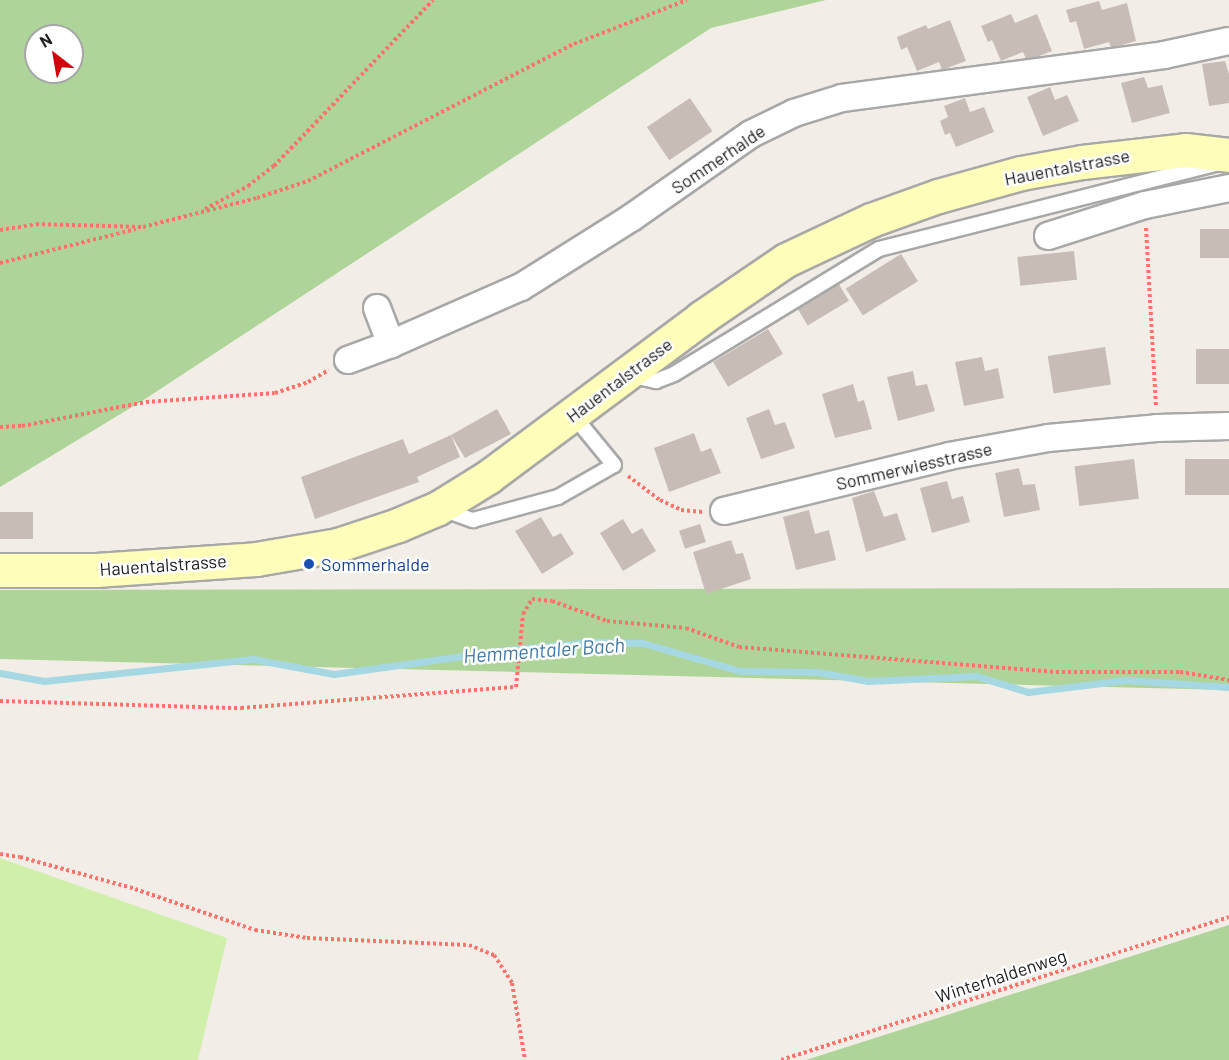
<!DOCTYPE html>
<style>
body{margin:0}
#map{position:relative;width:1229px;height:1060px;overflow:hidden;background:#f2eee7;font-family:Barlow,sans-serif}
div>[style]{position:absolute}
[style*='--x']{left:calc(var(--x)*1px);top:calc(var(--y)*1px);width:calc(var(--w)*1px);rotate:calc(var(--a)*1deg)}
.grass>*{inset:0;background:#d0efab}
.forest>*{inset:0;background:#aed499}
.stream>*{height:7px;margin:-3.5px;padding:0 3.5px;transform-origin:3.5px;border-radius:3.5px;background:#a5d8e2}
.building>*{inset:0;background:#c7bdb6;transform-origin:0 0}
.path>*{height:4px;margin-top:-2px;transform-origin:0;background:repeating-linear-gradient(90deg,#ff726b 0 3px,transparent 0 6px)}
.roads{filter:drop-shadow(2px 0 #a8a8a8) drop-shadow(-2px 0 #a8a8a8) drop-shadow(0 2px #a8a8a8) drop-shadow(0 -2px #a8a8a8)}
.lane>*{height:14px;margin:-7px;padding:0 7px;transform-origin:7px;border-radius:7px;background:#fff}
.street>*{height:26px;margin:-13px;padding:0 13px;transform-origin:13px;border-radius:13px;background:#fff}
.secondary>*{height:33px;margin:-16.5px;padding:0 16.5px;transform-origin:16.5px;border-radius:16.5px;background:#fefdb9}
.dots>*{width:16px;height:16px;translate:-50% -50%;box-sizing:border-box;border:3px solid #fff;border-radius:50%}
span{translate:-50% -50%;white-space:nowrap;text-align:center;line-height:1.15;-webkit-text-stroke:5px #fff;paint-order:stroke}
.street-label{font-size:18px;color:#212121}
.transit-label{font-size:18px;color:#164399}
.left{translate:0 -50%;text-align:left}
.water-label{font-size:20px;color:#407aa8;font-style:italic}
.north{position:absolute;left:24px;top:24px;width:60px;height:60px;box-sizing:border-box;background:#fff;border:2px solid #a6a6a6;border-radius:50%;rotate:329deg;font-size:16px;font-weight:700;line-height:24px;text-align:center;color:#212121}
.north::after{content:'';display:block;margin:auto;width:21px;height:27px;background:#d2000c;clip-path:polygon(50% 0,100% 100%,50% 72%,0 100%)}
</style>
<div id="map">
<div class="grass">
<div style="clip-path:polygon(0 858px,227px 938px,198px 1060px,0 1060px)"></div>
</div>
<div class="forest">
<div style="clip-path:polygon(evenodd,0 0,826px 0,711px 28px,142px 401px,0 487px,0 0,36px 36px,72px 36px,72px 72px,36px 72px,36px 36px)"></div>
<div style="clip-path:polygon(1229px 588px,1229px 690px,0 659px,0 590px)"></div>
<div style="clip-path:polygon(1229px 925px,1229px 1060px,806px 1060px)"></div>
</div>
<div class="stream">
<div style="--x:0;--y:673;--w:45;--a:10.3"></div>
<div style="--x:44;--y:681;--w:210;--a:-6"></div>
<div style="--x:253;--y:659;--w:82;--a:10.5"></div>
<div style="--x:334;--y:674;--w:174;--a:-7.9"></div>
<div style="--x:506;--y:650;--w:87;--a:-5.3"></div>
<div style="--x:593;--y:642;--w:50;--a:1.1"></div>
<div style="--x:643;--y:643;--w:101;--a:16.1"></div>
<div style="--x:740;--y:671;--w:77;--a:0.7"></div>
<div style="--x:817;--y:672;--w:52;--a:10"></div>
<div style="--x:868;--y:681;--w:108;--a:-2.7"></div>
<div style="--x:976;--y:676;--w:54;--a:17.1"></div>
<div style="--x:1028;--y:692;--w:99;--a:-7"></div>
<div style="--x:1126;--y:680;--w:103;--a:3.9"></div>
</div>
<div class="building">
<div style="clip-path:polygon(1099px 1px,1102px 10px,1127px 3px,1136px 41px,1111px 48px,1109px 42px,1084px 49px,1076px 21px,1070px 23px,1066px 10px)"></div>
<div style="clip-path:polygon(1011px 14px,1015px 23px,1037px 14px,1052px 51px,1027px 61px,1023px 52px,1001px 61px,992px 40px,988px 42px,981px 26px)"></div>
<div style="clip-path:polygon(950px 20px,966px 61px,942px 70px,939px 62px,917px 71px,907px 47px,901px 50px,897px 37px,926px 25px,928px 29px)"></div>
<div style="clip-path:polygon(1225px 61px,1229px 74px,1229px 103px,1209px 106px,1202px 64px)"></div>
<div style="clip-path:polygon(1144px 77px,1148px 88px,1162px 85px,1170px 113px,1132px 123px,1121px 83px)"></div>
<div style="clip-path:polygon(1050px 87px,1055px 100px,1067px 95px,1079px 121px,1043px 136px,1027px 97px)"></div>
<div style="left:690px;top:98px;width:40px;height:52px;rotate:56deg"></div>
<div style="clip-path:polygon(965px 98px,970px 112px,984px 107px,994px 132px,956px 147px,950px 133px,945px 135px,940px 121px,948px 117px,944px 106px)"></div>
<div style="left:1200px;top:229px;width:29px;height:29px"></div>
<div style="left:1074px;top:251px;width:29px;height:57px;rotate:84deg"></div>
<div style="left:901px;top:254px;width:32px;height:65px;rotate:58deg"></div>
<div style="left:837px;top:281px;width:23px;height:48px;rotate:59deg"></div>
<div style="left:768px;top:329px;width:29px;height:64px;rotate:59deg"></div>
<div style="left:1105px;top:347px;width:38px;height:58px;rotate:81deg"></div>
<div style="left:1229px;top:349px;width:35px;height:33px;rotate:90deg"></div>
<div style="clip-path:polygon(982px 357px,985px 371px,998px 368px,1004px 398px,964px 406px,955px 362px)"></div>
<div style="clip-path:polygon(913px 371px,916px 386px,927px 384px,935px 411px,898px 421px,887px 377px)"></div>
<div style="clip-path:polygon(853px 384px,858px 402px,864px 400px,872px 429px,835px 438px,822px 394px)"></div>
<div style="clip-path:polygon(497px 409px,511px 434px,465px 458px,451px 435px,460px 457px,417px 477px,419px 482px,315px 519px,301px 477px,403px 439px,409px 454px,451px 435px)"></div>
<div style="clip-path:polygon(769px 409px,775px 425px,785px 422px,795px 448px,761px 459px,746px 418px)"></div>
<div style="clip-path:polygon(694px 433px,701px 452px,711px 448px,721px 473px,669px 492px,654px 448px)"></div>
<div style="left:1134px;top:459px;width:40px;height:60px;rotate:83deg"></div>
<div style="left:1229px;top:459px;width:36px;height:44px;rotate:90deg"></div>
<div style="clip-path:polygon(1019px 468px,1023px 485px,1035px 484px,1040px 510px,1004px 517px,995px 473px)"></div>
<div style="clip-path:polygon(947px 481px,952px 499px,963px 496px,970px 522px,932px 533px,920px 488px)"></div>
<div style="clip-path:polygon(874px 491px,884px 517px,897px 513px,906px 540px,866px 552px,852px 498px)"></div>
<div style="clip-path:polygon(809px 510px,815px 534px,829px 530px,836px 560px,796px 570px,783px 517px)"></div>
<div style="left:33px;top:512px;width:27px;height:33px;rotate:90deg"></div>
<div style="clip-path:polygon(541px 517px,553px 537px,561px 533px,574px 554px,542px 574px,515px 531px)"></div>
<div style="clip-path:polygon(623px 519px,632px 534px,642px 528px,656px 551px,623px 571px,600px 533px)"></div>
<div style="left:700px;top:524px;width:19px;height:22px;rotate:72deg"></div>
<div style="clip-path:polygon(731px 540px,736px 554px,743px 553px,751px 579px,706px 594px,693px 552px)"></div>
</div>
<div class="path">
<div style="--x:205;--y:209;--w:49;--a:-28.1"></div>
<div style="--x:248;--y:186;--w:33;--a:-38"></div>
<div style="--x:274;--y:166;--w:230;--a:-46.2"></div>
<div style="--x:1146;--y:228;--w:178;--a:86.8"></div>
<div style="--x:0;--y:230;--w:36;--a:-9"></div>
<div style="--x:36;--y:224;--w:107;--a:1.6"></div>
<div style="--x:143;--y:227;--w:118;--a:-14.3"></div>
<div style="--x:257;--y:198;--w:54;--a:-18.4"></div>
<div style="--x:308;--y:181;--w:299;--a:-27.3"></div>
<div style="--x:574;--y:44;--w:121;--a:-21.3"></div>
<div style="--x:0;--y:263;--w:140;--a:-14"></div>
<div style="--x:0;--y:427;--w:22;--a:-3"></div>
<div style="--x:22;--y:426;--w:126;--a:-11"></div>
<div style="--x:146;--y:402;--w:129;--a:-4"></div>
<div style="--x:275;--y:393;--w:35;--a:-18"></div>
<div style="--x:308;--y:382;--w:24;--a:-30"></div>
<div style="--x:628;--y:476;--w:40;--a:37"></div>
<div style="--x:660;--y:500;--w:23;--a:25"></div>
<div style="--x:681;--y:510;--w:22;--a:5"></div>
<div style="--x:0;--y:701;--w:241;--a:1.7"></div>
<div style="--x:241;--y:708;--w:276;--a:-4.4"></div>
<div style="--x:516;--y:687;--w:73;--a:-84.5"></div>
<div style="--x:523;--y:614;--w:17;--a:-59"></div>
<div style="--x:532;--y:599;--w:20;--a:6"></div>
<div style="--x:552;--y:601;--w:59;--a:20"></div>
<div style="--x:607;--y:621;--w:79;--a:5.1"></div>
<div style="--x:686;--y:628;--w:56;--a:19.7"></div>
<div style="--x:739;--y:647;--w:318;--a:4.5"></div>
<div style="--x:1056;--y:672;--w:124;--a:0"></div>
<div style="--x:1180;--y:672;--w:50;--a:9.3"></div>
<div style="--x:0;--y:854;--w:20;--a:9"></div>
<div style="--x:20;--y:857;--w:119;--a:15.5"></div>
<div style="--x:135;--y:889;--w:127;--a:18.9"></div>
<div style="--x:255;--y:930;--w:53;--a:8.7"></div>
<div style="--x:307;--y:938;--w:162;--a:2.5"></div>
<div style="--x:469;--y:945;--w:27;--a:22"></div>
<div style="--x:494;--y:955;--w:33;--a:57"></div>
<div style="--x:512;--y:983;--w:78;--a:80.4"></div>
<div style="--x:781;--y:1060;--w:470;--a:-17.7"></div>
</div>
<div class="roads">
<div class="lane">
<div style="--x:629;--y:375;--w:28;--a:13"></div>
<div style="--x:656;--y:381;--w:19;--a:-21"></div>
<div style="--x:674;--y:374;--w:240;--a:-31.4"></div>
<div style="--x:879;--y:249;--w:348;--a:-14.2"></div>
<div style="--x:442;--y:509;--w:33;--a:20"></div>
<div style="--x:473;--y:520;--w:88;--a:-15.1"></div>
<div style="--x:558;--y:497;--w:64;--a:-29.7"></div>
<div style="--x:614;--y:465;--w:65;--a:-129.4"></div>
</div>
<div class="street">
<div style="--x:1048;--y:236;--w:102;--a:-17.7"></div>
<div style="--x:1145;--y:205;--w:86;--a:-11.4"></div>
<div style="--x:377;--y:308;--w:39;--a:69"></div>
<div style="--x:348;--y:360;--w:46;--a:-20.4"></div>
<div style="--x:391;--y:344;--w:142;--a:-23.7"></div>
<div style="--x:521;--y:287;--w:130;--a:-32.1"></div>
<div style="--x:631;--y:218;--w:146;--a:-35"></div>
<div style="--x:751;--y:134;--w:48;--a:-26"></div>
<div style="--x:794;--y:113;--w:50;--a:-17.4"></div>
<div style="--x:842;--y:98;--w:325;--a:-7.6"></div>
<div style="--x:1164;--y:55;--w:66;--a:-12.2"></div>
<div style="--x:724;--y:511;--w:232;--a:-13.7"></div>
<div style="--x:949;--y:456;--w:101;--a:-10.3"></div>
<div style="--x:1048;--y:438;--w:109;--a:-5.2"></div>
<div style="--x:1157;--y:428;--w:72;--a:-1.6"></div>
</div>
<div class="secondary">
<div style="--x:0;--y:570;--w:96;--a:0"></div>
<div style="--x:96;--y:570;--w:160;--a:-3.9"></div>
<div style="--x:256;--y:559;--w:83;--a:-9.7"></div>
<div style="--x:338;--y:545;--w:63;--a:-18.4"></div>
<div style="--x:398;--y:525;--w:43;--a:-23"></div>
<div style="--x:438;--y:508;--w:59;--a:-31.8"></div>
<div style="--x:488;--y:477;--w:266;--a:-36.7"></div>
<div style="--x:701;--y:318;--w:103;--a:-34.3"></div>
<div style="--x:786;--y:260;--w:94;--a:-25.2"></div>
<div style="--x:871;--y:220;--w:71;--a:-19.7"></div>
<div style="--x:938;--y:196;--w:86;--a:-15.5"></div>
<div style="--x:1021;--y:173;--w:62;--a:-10.2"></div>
<div style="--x:1082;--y:162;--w:104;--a:-6.6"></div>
<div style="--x:1185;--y:150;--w:44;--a:6.5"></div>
</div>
</div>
<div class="dots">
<div style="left:309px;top:564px;background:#1a4fb4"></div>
</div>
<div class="street-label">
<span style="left:718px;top:159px;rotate:-34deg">Sommerhalde</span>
<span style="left:1067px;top:167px;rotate:-11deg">Hauentalstrasse</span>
<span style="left:619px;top:380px;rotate:-37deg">Hauentalstrasse</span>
<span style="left:914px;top:466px;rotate:-13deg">Sommerwiesstrasse</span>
<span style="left:163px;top:565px;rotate:-4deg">Hauentalstrasse</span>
<span style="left:1001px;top:976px;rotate:-18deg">Winterhaldenweg</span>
</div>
<div class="transit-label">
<span class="left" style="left:321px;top:564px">Sommerhalde</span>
</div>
<div class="water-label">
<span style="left:544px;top:650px;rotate:-4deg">Hemmentaler Bach</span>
</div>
<div class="north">N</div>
</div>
